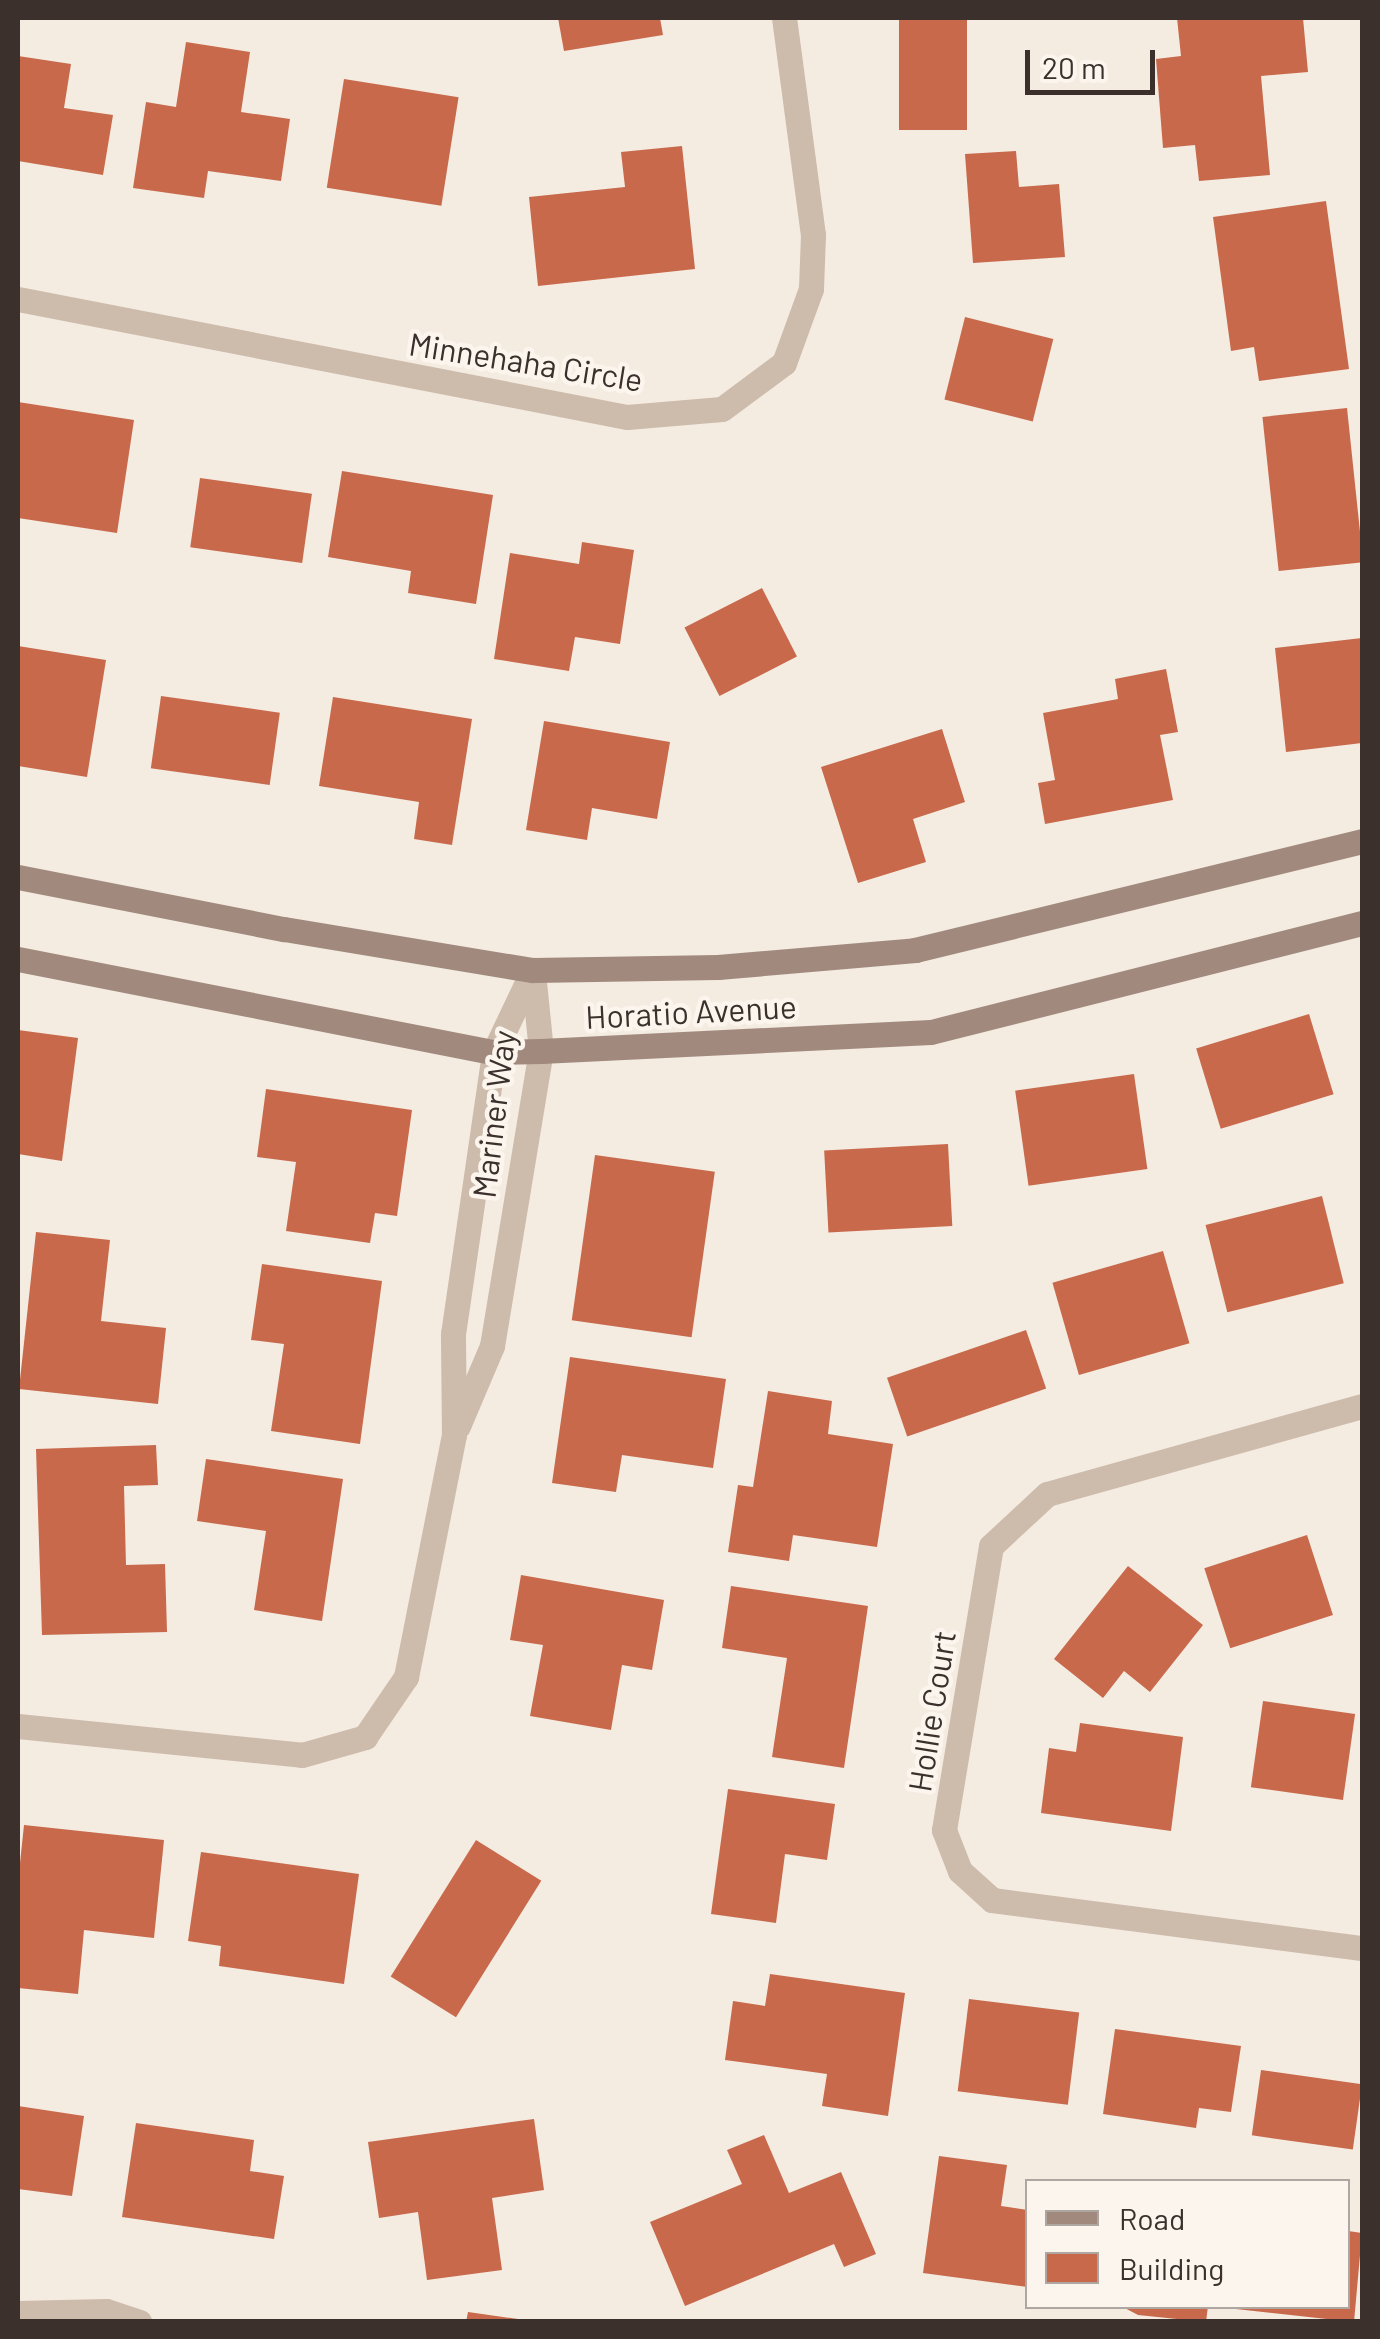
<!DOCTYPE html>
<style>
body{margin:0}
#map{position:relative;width:1380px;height:2339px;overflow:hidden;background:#f4ebe1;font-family:Barlow,sans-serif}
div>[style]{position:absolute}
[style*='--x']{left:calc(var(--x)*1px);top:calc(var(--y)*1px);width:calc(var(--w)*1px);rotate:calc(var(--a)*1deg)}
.building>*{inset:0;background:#c8694b;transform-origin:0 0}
.minor>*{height:25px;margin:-12.5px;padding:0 12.5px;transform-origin:12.5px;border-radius:12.5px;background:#cdbbac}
.secondary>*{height:25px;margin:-12.5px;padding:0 12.5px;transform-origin:12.5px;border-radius:12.5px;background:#a18a7d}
span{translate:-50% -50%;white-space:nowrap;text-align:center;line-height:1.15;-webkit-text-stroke:9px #fbf5ee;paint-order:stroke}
.street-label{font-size:32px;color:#3b302b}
.frame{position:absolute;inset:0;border:20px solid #3b302b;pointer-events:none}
.legend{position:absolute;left:1025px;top:2179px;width:325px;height:130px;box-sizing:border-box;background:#fbf5ee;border:2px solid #aea6a0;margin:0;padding:12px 18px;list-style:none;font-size:30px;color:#3b302b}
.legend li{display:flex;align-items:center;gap:20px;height:50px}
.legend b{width:50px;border:2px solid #aea6a0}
.scale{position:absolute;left:1025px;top:50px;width:130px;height:45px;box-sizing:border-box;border:5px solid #3b302b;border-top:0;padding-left:12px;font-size:30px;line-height:35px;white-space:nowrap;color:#3b302b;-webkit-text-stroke:8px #fbf5ee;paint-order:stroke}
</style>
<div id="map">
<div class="building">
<div style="clip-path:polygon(558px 18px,660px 18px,663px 35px,564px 51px)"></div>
<div style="left:899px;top:18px;width:68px;height:112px"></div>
<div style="clip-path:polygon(1177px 18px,1303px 18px,1308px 72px,1261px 76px,1270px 175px,1199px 181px,1195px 145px,1163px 148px,1156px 59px,1181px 56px)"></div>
<div style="clip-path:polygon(186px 42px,250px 52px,241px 112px,290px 119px,281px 181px,208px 171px,204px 198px,133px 188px,146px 102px,176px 107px)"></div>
<div style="clip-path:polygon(18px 56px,71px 64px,64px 108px,113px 115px,103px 175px,18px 161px)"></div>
<div style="left:344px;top:79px;width:116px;height:110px;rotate:9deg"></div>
<div style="clip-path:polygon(682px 146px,695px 269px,538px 286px,529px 197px,625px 187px,621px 152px)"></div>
<div style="clip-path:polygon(1016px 151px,1019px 187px,1059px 184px,1065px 257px,973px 263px,965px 154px)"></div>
<div style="clip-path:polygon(1326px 201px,1349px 369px,1259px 381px,1254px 347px,1231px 351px,1213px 217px)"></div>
<div style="left:965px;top:317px;width:91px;height:85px;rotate:14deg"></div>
<div style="clip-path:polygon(18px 402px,134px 420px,117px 533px,18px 518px)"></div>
<div style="left:1347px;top:408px;width:155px;height:85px;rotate:84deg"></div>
<div style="clip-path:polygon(342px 471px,493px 495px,476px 604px,408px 593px,411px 571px,328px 557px)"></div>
<div style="left:200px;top:478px;width:113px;height:70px;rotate:8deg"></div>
<div style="clip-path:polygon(582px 542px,634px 550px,620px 644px,575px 637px,569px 671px,494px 659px,510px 553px,579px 564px)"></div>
<div style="left:762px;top:588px;width:77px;height:87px;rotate:63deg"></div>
<div style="clip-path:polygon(1362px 638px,1362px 743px,1286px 752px,1275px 648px)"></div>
<div style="clip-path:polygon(18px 646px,106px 660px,87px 777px,18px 766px)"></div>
<div style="clip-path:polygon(1166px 669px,1178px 732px,1160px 735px,1173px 800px,1045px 824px,1038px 783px,1055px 780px,1043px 713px,1118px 699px,1115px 679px)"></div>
<div style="left:161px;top:696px;width:120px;height:73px;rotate:8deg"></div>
<div style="clip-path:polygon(333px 697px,472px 719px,452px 845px,414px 839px,419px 802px,319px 786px)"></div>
<div style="clip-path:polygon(544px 721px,670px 742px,657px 819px,592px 808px,587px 840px,526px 830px)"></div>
<div style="clip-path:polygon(942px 729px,965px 802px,913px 819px,926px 862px,858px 883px,821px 767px)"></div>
<div style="left:1309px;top:1014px;width:84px;height:118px;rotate:73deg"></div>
<div style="clip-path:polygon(18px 1030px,78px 1038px,62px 1161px,18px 1154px)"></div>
<div style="left:1134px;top:1074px;width:96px;height:120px;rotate:82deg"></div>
<div style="clip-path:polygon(266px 1089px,412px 1110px,397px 1216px,375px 1213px,370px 1243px,286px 1231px,296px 1162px,257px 1157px)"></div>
<div style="left:948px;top:1144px;width:82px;height:124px;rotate:87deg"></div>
<div style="left:595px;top:1155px;width:121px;height:167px;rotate:8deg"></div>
<div style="left:1322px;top:1196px;width:90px;height:120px;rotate:76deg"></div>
<div style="clip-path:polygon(36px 1232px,110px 1240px,101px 1321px,166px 1328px,158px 1404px,19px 1389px)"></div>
<div style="left:1163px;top:1251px;width:96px;height:115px;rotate:74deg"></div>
<div style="clip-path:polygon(262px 1264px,382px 1281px,360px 1444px,271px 1431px,284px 1344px,251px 1340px)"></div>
<div style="left:1026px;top:1330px;width:62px;height:147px;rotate:71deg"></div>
<div style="clip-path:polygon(570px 1357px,726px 1379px,713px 1468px,622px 1455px,616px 1492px,552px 1483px)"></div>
<div style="clip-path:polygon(768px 1391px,832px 1401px,828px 1434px,893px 1444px,877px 1547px,793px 1535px,789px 1561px,728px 1552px,738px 1485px,753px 1487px)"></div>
<div style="clip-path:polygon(156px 1445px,158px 1485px,124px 1486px,126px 1565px,165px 1564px,167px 1632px,42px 1635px,36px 1449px)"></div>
<div style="clip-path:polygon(206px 1459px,343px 1479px,322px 1621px,254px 1610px,266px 1531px,197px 1521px)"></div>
<div style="left:1307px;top:1535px;width:84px;height:108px;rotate:72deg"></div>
<div style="clip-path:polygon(1128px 1566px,1203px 1625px,1150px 1692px,1124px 1671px,1103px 1698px,1054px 1659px)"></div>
<div style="clip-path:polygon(521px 1575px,664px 1600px,652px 1670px,622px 1665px,611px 1730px,530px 1716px,543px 1645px,510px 1640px)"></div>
<div style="clip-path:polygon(731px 1586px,868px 1606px,844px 1768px,772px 1757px,787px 1658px,722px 1648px)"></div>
<div style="left:1263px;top:1701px;width:93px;height:87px;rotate:8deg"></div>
<div style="clip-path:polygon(1080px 1723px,1183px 1737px,1171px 1831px,1041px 1813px,1049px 1748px,1076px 1752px)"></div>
<div style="clip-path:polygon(728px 1789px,835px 1804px,827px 1860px,785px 1854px,776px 1923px,711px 1914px)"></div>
<div style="clip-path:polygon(24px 1825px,164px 1840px,154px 1938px,84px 1930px,78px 1994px,18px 1988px,18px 1882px)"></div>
<div style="left:476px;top:1840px;width:77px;height:161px;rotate:32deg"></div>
<div style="clip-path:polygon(201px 1852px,359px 1874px,344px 1984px,219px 1966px,221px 1946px,188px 1941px)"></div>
<div style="clip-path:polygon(770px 1974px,905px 1993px,888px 2116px,822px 2106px,827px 2074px,725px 2060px,733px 2001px,765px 2006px)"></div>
<div style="left:969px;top:1999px;width:111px;height:93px;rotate:7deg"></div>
<div style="clip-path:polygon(1115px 2029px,1241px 2046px,1231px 2112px,1199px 2108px,1196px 2128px,1103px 2114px)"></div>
<div style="left:1261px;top:2070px;width:102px;height:66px;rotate:8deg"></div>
<div style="clip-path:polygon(18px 2106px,84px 2116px,72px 2196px,18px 2189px)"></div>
<div style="clip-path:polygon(534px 2119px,544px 2190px,492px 2198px,502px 2270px,427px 2280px,418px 2212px,379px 2218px,368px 2142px)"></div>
<div style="clip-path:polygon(136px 2123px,254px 2140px,250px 2171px,284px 2176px,274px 2239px,122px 2217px)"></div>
<div style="clip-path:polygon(764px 2135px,789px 2193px,841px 2172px,876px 2254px,844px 2267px,834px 2244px,685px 2306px,650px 2222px,742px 2184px,727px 2150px)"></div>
<div style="clip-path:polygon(939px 2156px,1007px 2165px,1001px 2206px,1028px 2210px,1028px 2287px,923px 2273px)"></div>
<div style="clip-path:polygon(1348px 2231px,1362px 2233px,1354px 2322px,1236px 2309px,1348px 2306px)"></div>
<div style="clip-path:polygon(1121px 2306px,1208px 2306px,1206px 2322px,1138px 2315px)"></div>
<div style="clip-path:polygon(468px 2312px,518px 2319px,518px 2322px,466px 2322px)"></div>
</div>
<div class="minor">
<div style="--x:18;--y:299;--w:620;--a:10.97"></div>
<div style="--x:627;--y:417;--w:95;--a:-4.8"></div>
<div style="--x:722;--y:409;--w:77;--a:-36.6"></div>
<div style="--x:784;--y:363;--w:79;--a:-70"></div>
<div style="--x:811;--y:289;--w:54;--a:-87.9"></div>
<div style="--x:813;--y:235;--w:219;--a:-97.6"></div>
<div style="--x:1362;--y:1406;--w:327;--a:164.4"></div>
<div style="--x:1047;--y:1494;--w:76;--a:137.1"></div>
<div style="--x:991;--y:1546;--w:288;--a:99.4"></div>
<div style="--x:944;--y:1830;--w:44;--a:68.7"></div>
<div style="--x:960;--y:1871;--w:43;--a:42.2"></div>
<div style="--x:992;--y:1900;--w:373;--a:7.4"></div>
<div style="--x:458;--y:1426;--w:87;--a:-67"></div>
<div style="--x:492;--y:1346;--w:299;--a:-80.6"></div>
<div style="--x:541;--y:1051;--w:79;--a:-95.8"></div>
<div style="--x:18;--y:1726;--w:285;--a:5.8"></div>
<div style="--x:302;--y:1755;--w:66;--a:-15.9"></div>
<div style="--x:365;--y:1737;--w:73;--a:-55.7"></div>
<div style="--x:406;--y:1677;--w:247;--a:-78.8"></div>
<div style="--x:454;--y:1435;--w:101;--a:-90.6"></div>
<div style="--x:453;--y:1334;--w:285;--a:-81.7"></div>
<div style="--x:494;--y:1052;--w:91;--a:-64.6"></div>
<div style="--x:18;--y:2313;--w:88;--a:-1.3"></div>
<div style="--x:106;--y:2311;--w:35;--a:18"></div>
</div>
<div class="secondary">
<div style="--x:18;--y:877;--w:271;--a:11.1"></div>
<div style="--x:284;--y:929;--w:252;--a:9.4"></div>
<div style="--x:533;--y:970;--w:185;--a:-0.9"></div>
<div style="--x:718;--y:967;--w:198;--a:-4.9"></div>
<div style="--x:915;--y:950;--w:460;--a:-13.7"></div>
<div style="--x:18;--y:959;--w:485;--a:11.1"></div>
<div style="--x:494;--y:1052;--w:47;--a:-1.2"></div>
<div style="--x:541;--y:1051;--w:390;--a:-2.8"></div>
<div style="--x:931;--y:1032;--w:445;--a:-14.2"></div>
</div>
<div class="street-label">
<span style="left:526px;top:361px;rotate:9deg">Minnehaha Circle</span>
<span style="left:691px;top:1011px;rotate:-3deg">Horatio Avenue</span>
<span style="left:493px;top:1114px;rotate:-83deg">Mariner Way</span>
<span style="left:931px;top:1711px;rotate:-81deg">Hollie Court</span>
</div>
<div class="frame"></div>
<ul class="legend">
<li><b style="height:12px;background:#a18a7d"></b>Road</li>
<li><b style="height:28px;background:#c8694b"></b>Building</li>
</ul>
<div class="scale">20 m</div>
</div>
